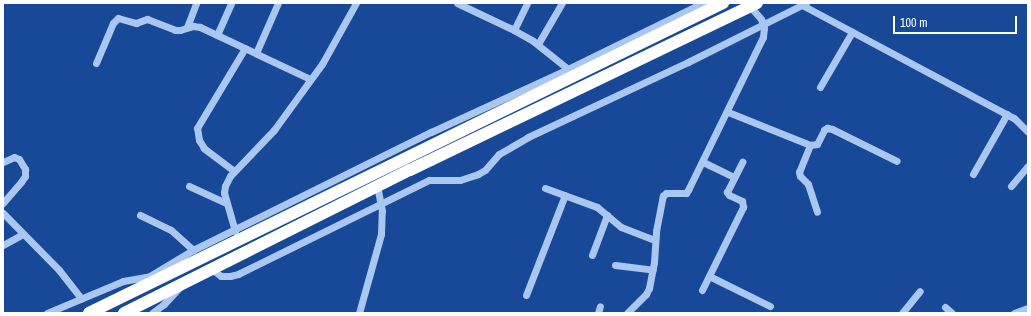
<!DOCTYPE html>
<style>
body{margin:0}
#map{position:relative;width:1031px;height:316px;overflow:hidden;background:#174998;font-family:"Archivo Narrow",sans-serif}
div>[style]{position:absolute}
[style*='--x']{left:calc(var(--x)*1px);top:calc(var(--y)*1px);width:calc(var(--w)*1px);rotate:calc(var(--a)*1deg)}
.minor>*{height:7px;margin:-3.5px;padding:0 3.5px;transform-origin:3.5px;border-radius:3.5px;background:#aac7f2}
.highway>*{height:12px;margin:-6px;padding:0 6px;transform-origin:6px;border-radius:6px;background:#fff}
span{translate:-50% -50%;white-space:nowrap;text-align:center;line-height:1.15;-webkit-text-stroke:3px #174998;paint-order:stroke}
.frame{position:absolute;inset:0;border:4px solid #fff;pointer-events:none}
.scale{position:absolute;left:893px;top:16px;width:124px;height:18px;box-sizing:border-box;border:2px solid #fff;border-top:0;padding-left:5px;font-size:12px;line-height:14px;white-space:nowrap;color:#fff;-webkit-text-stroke:3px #174998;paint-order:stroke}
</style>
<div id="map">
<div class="minor">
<div style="--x:457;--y:3;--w:59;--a:25.3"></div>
<div style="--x:510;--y:28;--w:26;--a:29"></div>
<div style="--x:533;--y:41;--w:45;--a:38.7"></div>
<div style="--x:802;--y:5;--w:240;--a:28.1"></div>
<div style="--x:1014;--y:118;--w:20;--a:45"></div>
<div style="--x:187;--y:27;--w:26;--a:-69"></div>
<div style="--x:514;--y:30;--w:30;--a:-64"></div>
<div style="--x:217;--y:35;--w:35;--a:-66"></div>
<div style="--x:538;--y:44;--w:48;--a:-59.7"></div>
<div style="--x:256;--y:53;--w:55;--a:-66.3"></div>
<div style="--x:96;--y:63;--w:43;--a:-67"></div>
<div style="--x:113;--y:23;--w:7;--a:-45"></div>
<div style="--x:118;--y:18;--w:19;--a:16"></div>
<div style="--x:136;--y:23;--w:12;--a:-20"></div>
<div style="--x:147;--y:19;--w:30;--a:21"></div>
<div style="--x:175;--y:30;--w:5;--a:0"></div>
<div style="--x:180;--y:30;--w:14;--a:-17"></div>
<div style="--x:193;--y:26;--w:7;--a:8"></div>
<div style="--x:200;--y:27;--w:122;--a:25.3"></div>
<div style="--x:820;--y:87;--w:64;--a:-59.8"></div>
<div style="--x:728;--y:112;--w:88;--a:21.9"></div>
<div style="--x:810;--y:145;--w:7;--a:-8"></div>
<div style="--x:817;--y:144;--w:16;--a:-63"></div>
<div style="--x:824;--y:130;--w:4;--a:-34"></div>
<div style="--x:827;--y:128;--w:5;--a:11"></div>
<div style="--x:832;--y:129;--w:72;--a:26.2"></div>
<div style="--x:810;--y:145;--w:29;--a:112"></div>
<div style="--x:799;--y:172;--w:4;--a:76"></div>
<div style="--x:800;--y:176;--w:11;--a:45"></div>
<div style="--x:808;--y:184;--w:29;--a:72"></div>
<div style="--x:3;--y:162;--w:12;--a:-24"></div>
<div style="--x:14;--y:157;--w:5;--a:22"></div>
<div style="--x:19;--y:159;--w:12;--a:59"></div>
<div style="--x:25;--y:169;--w:7;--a:90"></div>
<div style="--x:25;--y:176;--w:7;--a:124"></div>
<div style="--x:21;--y:182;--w:28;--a:131"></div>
<div style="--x:703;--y:162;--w:34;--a:26"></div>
<div style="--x:234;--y:171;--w:38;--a:-143"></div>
<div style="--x:204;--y:148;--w:9;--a:-122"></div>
<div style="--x:199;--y:140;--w:12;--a:-99"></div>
<div style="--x:197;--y:128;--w:93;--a:-59"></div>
<div style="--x:973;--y:174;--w:69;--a:-60.5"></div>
<div style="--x:189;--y:186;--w:41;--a:24.7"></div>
<div style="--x:1011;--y:186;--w:26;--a:-50"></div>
<div style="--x:545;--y:188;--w:55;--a:20.1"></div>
<div style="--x:597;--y:207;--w:31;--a:40"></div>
<div style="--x:621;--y:227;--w:36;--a:21"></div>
<div style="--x:3;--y:213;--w:80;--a:45.5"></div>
<div style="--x:59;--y:270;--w:36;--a:52"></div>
<div style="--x:140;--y:215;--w:34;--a:26"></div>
<div style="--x:171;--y:230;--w:30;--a:42"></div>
<div style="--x:235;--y:231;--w:40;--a:-106"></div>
<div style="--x:224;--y:193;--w:7;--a:-82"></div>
<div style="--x:225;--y:186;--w:11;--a:-63"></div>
<div style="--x:230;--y:176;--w:64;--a:-46.3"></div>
<div style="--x:274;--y:130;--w:82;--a:-54"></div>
<div style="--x:322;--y:64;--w:70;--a:-60.9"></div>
<div style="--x:3;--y:245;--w:23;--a:-29"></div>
<div style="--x:592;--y:255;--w:43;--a:-69.4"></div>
<div style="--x:615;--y:265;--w:38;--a:7"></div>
<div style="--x:211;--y:269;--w:12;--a:35"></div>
<div style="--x:221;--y:276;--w:9;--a:0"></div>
<div style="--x:230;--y:276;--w:8;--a:-14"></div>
<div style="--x:238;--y:274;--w:213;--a:-26.2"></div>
<div style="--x:429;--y:180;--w:31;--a:0"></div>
<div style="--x:460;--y:180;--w:19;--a:-18"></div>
<div style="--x:478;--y:174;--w:8;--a:-30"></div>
<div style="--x:485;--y:170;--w:21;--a:-49"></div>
<div style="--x:499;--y:154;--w:34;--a:-30"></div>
<div style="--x:528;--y:137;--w:177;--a:-25.1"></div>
<div style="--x:688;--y:62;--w:132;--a:-26.6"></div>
<div style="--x:709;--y:276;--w:68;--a:26.2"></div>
<div style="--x:148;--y:277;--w:52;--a:-31"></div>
<div style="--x:193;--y:250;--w:266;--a:-26.4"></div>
<div style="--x:431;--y:132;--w:151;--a:-24.7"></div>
<div style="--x:568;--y:69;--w:150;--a:-26.1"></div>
<div style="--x:702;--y:290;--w:93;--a:-63.7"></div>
<div style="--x:743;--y:207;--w:6;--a:-99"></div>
<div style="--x:742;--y:201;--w:14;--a:-155"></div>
<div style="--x:729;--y:195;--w:4;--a:-124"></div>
<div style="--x:727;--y:192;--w:34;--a:-63"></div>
<div style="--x:526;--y:295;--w:107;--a:-68.7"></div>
<div style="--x:945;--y:307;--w:9;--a:41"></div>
<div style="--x:47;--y:313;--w:82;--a:-22.8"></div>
<div style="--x:123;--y:281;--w:29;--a:-10"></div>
<div style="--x:152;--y:313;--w:15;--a:-37"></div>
<div style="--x:164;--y:304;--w:23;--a:-47"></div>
<div style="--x:359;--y:313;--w:82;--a:-74.4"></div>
<div style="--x:381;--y:234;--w:23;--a:-88"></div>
<div style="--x:382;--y:211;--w:25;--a:-101"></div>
<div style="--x:598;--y:313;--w:7;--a:-74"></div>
<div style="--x:627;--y:313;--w:27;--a:-45"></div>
<div style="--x:646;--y:294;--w:7;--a:-63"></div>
<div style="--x:649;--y:288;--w:26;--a:-79"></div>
<div style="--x:654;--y:262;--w:31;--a:-86"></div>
<div style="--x:656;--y:231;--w:36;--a:-79"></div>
<div style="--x:663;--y:196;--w:4;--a:-45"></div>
<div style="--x:666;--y:193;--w:20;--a:0"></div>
<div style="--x:686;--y:193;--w:4;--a:-56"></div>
<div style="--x:688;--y:190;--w:170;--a:-63.9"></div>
<div style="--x:763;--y:37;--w:9;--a:-84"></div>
<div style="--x:764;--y:28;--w:9;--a:-108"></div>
<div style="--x:761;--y:19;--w:18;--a:-131"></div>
<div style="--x:902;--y:313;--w:28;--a:-51"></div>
<div style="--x:1014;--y:313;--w:15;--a:-20"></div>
</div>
<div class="highway">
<div style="--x:89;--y:313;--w:706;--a:-26.06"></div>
<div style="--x:124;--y:313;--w:320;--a:-26.6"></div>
<div style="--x:410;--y:170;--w:385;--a:-25.7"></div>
</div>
<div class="frame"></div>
<div class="scale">100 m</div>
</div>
